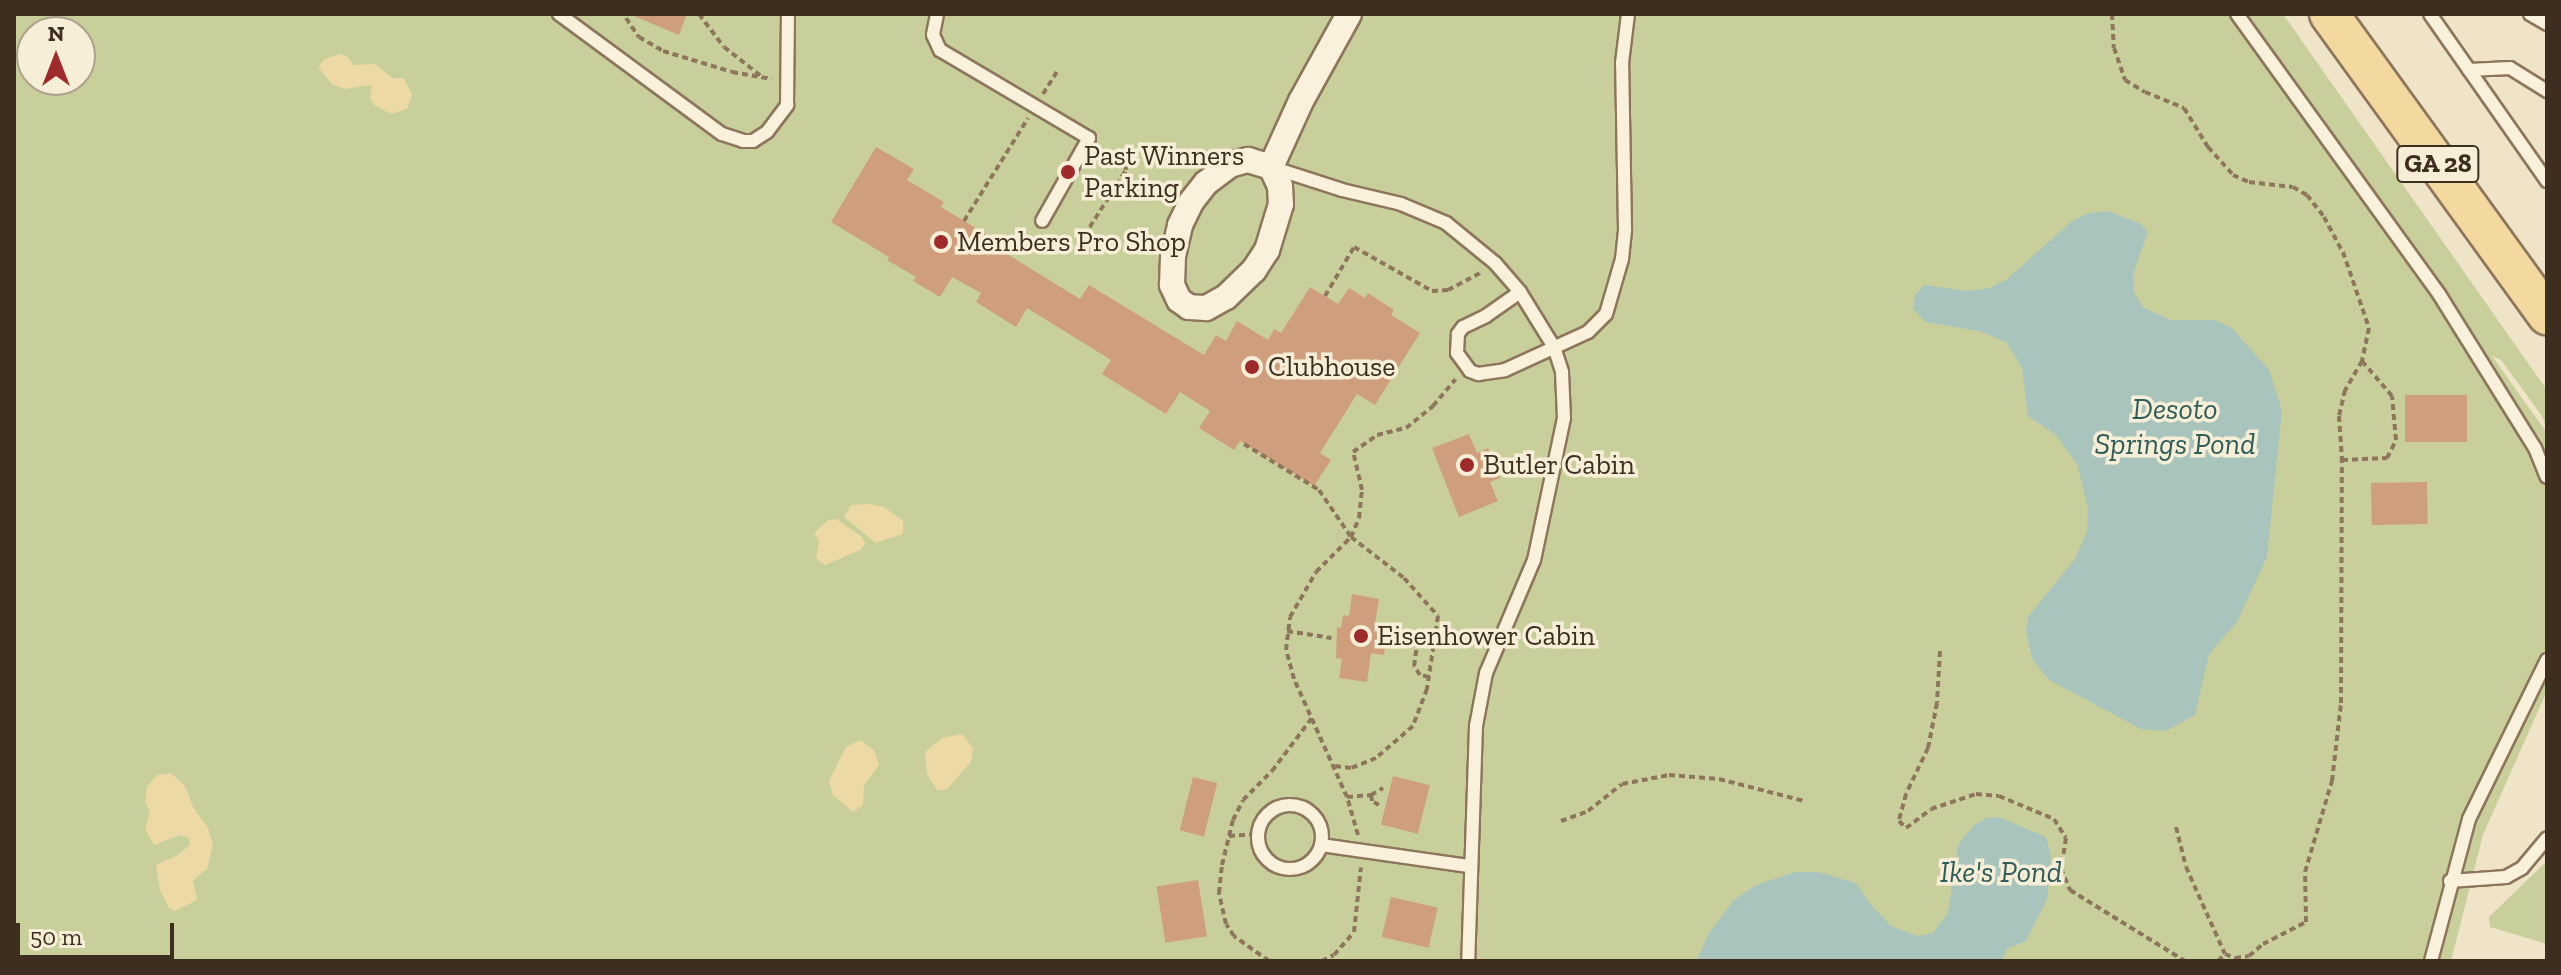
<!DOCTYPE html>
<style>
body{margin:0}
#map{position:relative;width:2561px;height:975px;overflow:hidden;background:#f0e4c8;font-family:"Zilla Slab",serif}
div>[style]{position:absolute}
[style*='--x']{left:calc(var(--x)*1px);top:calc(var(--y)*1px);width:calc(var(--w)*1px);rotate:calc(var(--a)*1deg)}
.green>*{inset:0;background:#c9cf9b}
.sand>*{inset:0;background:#ecd9a5}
.water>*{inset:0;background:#a9c4bc}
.building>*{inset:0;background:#cf9f7d;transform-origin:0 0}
.path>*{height:4px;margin-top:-2px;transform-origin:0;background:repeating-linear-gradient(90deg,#8d765c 0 6px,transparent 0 10px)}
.roads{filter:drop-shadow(2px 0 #8d765c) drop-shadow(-2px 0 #8d765c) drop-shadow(0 2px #8d765c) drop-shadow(0 -2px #8d765c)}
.service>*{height:12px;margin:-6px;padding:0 6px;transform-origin:6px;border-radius:6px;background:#faf1dc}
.service>.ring{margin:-6px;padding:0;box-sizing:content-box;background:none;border:12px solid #faf1dc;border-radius:50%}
.minor>*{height:24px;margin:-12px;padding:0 12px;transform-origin:12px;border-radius:12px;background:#faf1dc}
.primary>*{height:38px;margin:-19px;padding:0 19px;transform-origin:19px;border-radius:19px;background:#f3d9a0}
.dots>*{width:22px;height:22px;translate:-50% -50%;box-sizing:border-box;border:4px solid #f7eed8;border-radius:50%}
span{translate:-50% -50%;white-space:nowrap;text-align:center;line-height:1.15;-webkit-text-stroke:7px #f7eed8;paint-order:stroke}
.shield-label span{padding:2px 6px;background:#f7eed8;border:2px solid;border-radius:6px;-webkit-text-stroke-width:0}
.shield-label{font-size:26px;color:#3d2e20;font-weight:700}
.poi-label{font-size:28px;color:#3d2e20}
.left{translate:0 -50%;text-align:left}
.water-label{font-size:30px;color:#2f5d5a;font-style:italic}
.frame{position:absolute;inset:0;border:16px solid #3d2e20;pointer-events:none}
.north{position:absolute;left:16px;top:16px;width:80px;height:80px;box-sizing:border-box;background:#f7eed8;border:2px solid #ada18e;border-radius:50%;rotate:0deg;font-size:22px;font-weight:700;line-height:32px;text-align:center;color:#3d2e20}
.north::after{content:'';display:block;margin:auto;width:28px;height:36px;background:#9e2a2b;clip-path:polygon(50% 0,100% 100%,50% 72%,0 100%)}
.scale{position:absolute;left:16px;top:923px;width:158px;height:36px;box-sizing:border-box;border:4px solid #3d2e20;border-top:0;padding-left:10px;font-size:24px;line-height:28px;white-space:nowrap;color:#3d2e20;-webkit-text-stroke:6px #f7eed8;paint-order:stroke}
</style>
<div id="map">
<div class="green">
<div style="clip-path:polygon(evenodd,14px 14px,2283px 14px,2547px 390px,2547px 429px,2542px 416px,2501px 360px,2492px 356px,2547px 433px,2547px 691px,2483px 835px,2451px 961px,14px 961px,14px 14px,32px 32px,80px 32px,80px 80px,32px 80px,32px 32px)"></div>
<div style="clip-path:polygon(2547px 861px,2547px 944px,2490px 927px,2489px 917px)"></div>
</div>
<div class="sand">
<div style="clip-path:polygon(339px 54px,348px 57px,353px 65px,375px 64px,392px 78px,404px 78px,412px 95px,407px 109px,391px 114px,374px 105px,370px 98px,372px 85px,344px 89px,332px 84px,318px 67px,325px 59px)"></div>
<div style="clip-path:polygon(870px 504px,884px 507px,903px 521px,903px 534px,876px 543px,844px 517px,851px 505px)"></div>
<div style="clip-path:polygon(836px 519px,862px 537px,865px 544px,860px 550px,825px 565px,816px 558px,819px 541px,814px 533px,828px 520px)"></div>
<div style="clip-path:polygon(962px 734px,973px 748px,971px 762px,947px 789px,937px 790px,927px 774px,925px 752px,942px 738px)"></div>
<div style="clip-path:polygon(860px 740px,874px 750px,879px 765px,864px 786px,863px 805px,853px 812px,833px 795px,829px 781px,846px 747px)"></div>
<div style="clip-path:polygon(171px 773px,185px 786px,193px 807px,208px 828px,213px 845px,207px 869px,193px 880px,197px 900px,175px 911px,169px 908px,160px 890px,156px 865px,178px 855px,190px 845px,190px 839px,180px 835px,154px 845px,145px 829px,150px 812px,145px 802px,147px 787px,157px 775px)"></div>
</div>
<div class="water">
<div style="clip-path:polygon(2108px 211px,2141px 224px,2148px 232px,2133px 274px,2134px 292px,2143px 307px,2170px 320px,2215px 320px,2232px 328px,2269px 370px,2282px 410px,2267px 557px,2237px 622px,2209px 654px,2195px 715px,2166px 731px,2141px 729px,2049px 680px,2032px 659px,2026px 631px,2028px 617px,2075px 559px,2087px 531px,2088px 509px,2077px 464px,2056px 435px,2028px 416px,2022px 368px,2006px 342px,1979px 331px,1925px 322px,1913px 309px,1915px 295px,1924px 285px,1967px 291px,1990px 288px,2006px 280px,2072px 221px,2089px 213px)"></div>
<div style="clip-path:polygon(1999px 817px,2046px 837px,2051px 857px,2047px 900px,2026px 941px,2007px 949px,2002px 961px,1696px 961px,1709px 933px,1734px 900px,1756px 885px,1795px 872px,1818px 872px,1856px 883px,1871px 905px,1891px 926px,1917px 936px,1933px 933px,1948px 913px,1958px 845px,1974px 825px,1986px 818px)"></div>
</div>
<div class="building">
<div style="clip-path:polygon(629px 14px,687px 14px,679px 35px)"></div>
<div style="clip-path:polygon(876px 147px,914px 169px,907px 180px,944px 202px,941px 207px,989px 236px,986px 241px,1080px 299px,1089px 285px,1204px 355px,1216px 335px,1226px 341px,1237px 321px,1268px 340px,1274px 329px,1281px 333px,1310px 287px,1338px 304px,1349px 288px,1365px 298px,1368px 293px,1394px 310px,1391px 315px,1420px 333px,1375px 405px,1357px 394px,1320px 453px,1331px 460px,1314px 486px,1240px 441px,1234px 450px,1199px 428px,1210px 411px,1180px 392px,1166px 414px,1102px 374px,1111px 360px,1027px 308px,1016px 327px,976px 302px,981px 293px,952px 277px,940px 297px,913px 281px,916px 277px,887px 260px,889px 257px,831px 222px)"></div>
<div style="left:2405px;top:395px;width:62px;height:47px"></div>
<div style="clip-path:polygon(1469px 434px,1477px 453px,1488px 448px,1500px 478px,1490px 482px,1498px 501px,1459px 517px,1432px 448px)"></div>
<div style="left:2427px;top:482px;width:42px;height:56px;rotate:89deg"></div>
<div style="clip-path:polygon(1352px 594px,1379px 599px,1375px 624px,1388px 626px,1384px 655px,1371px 653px,1367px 682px,1339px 678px,1342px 659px,1336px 658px,1337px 627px,1341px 628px,1343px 615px,1349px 616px)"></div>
<div style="left:1393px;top:776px;width:38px;height:50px;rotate:14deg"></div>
<div style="left:1193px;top:777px;width:25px;height:55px;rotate:14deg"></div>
<div style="left:1198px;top:880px;width:57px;height:42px;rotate:81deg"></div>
<div style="left:1391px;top:897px;width:48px;height:41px;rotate:13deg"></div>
</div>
<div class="path">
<div style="--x:699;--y:14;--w:41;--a:52.9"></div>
<div style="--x:724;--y:47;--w:47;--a:38.1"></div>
<div style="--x:2112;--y:14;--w:34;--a:87"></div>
<div style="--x:2114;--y:48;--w:34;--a:71"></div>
<div style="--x:2125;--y:80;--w:23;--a:31"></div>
<div style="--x:2145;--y:92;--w:42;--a:22.3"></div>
<div style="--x:2184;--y:108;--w:46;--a:58.4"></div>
<div style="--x:2208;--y:147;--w:38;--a:48"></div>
<div style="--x:2233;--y:175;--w:17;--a:24"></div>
<div style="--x:2249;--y:182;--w:44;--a:6.5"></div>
<div style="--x:2293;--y:187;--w:16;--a:30"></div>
<div style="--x:2307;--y:195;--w:28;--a:52"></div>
<div style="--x:2324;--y:217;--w:40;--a:62"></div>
<div style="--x:2343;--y:252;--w:80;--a:71.1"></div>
<div style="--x:2369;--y:328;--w:34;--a:102"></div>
<div style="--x:2362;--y:361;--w:34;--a:120"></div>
<div style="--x:2345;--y:390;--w:27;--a:103"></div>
<div style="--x:2339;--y:416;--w:44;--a:86.1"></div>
<div style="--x:2342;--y:460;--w:45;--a:-2.5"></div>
<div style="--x:2387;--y:458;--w:20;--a:-63"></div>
<div style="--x:2396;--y:440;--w:44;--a:-95.2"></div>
<div style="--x:2392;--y:396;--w:46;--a:-130.6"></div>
<div style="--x:626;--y:18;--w:23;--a:56"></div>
<div style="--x:639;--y:37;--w:28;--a:30"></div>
<div style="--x:663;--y:51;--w:72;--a:16.9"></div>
<div style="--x:732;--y:72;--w:40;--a:10"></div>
<div style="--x:1043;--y:94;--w:26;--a:-58"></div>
<div style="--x:964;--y:221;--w:121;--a:-58.1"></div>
<div style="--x:1079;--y:244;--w:88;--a:-57.6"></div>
<div style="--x:1126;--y:170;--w:7;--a:-98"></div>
<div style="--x:1125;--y:163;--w:14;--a:-146"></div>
<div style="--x:1325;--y:296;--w:57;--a:-59.4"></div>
<div style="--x:1354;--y:247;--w:90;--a:29.4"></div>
<div style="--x:1432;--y:291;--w:16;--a:-4"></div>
<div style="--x:1448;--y:290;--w:38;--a:-28"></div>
<div style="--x:1244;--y:444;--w:88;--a:31.5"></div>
<div style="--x:1319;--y:490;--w:57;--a:55.8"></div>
<div style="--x:1351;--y:537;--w:67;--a:37.7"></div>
<div style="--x:1404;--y:578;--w:51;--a:48.2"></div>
<div style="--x:1438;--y:616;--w:74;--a:98.6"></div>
<div style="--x:1427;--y:689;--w:40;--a:111"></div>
<div style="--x:1413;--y:726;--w:49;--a:139.1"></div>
<div style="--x:1376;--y:758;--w:27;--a:158"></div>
<div style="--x:1351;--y:768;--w:16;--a:-173"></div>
<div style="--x:1287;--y:631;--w:45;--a:9"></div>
<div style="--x:1940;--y:651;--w:52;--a:93.3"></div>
<div style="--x:1937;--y:703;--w:46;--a:101.3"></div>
<div style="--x:1928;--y:748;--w:51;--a:115.6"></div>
<div style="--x:1906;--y:794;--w:28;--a:105"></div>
<div style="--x:1899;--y:821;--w:10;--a:45"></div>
<div style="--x:1906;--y:828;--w:31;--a:-37"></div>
<div style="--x:1931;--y:809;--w:47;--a:-18.4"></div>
<div style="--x:1976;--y:794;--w:23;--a:5"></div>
<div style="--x:1999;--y:796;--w:60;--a:22.7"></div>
<div style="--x:2054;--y:819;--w:22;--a:58"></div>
<div style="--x:2066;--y:838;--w:30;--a:99"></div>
<div style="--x:2061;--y:868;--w:24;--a:68"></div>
<div style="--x:2070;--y:890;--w:135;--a:31.7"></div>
<div style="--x:1429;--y:677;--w:9;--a:-167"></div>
<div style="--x:1420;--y:675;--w:11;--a:-124"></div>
<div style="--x:1414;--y:666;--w:27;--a:-82"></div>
<div style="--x:1418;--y:639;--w:8;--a:-50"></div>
<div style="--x:1423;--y:633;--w:13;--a:0"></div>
<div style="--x:1347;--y:797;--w:24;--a:-5"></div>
<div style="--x:1379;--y:805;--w:8;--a:-150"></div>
<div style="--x:1372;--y:801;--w:6;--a:-99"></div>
<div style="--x:1371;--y:795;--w:14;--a:-30"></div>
<div style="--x:1561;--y:821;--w:29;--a:-20"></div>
<div style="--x:1588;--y:811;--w:43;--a:-38.5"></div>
<div style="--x:1622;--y:784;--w:48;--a:-10.8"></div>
<div style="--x:1669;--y:775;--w:50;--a:4.6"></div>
<div style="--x:1719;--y:779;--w:88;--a:14.5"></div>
<div style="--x:2176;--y:827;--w:41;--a:76"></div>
<div style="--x:2186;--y:867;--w:95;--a:65.9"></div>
<div style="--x:2225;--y:954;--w:11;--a:22"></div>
<div style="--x:2235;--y:958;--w:14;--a:-8"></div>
<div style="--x:2249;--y:956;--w:18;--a:-41"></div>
<div style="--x:2263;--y:944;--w:48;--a:-27.1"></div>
<div style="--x:2306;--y:922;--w:50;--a:-91.1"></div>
<div style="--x:2305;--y:872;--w:95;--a:-73.5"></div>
<div style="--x:2332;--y:781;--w:79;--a:-83.4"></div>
<div style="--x:2341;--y:703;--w:243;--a:-89.8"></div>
<div style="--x:1358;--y:835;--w:40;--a:-106"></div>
<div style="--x:1347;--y:797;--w:129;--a:-114.2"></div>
<div style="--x:1294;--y:679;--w:30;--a:-105"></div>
<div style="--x:1286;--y:650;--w:33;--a:-83"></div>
<div style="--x:1290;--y:617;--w:52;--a:-60"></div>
<div style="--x:1316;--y:572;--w:49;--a:-45"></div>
<div style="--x:1351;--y:537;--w:21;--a:-67"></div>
<div style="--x:1359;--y:518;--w:28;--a:-84"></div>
<div style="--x:1362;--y:490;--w:39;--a:-103"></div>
<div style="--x:1353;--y:452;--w:29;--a:-35"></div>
<div style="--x:1377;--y:435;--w:30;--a:-14"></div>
<div style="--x:1406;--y:428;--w:35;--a:-39"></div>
<div style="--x:1433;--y:406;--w:35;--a:-50"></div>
<div style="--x:1229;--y:836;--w:28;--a:-4"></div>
<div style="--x:1269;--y:961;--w:43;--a:-144.5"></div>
<div style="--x:1234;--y:936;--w:14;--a:-124"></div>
<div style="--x:1226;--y:924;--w:32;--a:-103"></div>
<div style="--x:1219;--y:893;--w:28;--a:-84"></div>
<div style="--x:1222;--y:865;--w:46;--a:-76.3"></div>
<div style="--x:1233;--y:820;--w:22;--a:-63"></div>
<div style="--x:1243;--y:800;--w:41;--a:-45"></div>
<div style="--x:1272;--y:771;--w:66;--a:-53"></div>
<div style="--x:1322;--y:961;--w:13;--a:-27"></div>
<div style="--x:1334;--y:955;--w:30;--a:-49"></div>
<div style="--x:1354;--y:932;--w:65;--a:-83.9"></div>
<div style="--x:2218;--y:961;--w:10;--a:-45"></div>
</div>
<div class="roads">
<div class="service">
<div style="--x:559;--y:14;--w:202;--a:36.4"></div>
<div style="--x:722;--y:134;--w:22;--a:18"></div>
<div style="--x:743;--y:141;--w:10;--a:0"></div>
<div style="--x:753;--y:141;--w:17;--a:-33"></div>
<div style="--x:767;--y:132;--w:34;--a:-53"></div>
<div style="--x:787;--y:105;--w:91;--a:-89.4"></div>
<div style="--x:937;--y:14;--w:21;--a:101"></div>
<div style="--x:933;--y:35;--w:17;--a:65"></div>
<div style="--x:940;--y:50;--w:173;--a:30.6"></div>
<div style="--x:1089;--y:138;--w:95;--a:119.5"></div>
<div style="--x:2237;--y:14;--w:345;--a:54.2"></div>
<div style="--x:2439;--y:294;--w:181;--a:58.1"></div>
<div style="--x:2535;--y:448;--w:31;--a:68"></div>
<div style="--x:2430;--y:14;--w:204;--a:55"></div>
<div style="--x:2530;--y:14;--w:20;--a:30"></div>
<div style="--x:2469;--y:70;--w:41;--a:-2.8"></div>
<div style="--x:2510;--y:68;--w:44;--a:31.9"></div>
<div style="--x:1274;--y:168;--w:71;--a:17.9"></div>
<div style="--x:1342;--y:190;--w:61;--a:13.3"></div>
<div style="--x:1401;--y:204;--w:49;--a:22.9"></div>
<div style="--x:1446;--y:223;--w:63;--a:39.2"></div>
<div style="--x:1495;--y:263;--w:38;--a:49"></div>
<div style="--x:1520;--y:292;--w:65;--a:58.3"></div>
<div style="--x:1554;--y:347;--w:26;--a:72"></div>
<div style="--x:1562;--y:372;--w:46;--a:87.5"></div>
<div style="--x:1564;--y:418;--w:145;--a:101.9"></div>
<div style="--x:1534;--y:560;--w:123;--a:113"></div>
<div style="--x:1486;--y:673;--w:54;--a:100.7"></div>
<div style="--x:1476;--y:726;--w:235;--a:91.9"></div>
<div style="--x:1520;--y:292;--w:42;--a:144.8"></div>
<div style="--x:1486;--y:316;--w:25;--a:154"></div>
<div style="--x:1463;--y:327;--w:9;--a:126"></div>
<div style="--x:1458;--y:334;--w:19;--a:93"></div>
<div style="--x:1457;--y:353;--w:22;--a:54"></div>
<div style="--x:1470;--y:371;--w:9;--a:21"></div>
<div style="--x:1478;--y:374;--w:27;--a:-8"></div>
<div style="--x:1505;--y:370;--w:91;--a:-24.6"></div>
<div style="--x:1588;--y:332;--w:25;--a:-45"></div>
<div style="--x:1606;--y:314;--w:57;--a:-73.8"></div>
<div style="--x:1622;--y:259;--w:30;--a:-84"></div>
<div style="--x:1625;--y:229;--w:166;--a:-91"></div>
<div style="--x:1622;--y:63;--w:49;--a:-83"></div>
<div class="ring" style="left:1258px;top:805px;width:52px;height:52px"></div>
<div style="--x:1321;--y:845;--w:149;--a:8.1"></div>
<div style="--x:2450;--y:881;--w:56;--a:-4.1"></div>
<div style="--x:2506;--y:877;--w:18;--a:-29"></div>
<div style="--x:2522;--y:868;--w:39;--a:-50"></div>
<div style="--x:2431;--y:961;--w:147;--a:-75"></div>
<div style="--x:2469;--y:819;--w:177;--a:-63.9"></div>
</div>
<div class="minor">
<div style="--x:1248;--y:160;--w:24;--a:17"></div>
<div style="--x:1271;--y:167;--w:21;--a:65"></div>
<div style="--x:1280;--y:186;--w:18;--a:87"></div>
<div style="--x:1281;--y:204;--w:48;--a:106.9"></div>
<div style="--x:1267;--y:250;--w:24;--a:123"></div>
<div style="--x:1254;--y:270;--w:39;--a:136"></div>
<div style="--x:1226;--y:297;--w:23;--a:151"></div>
<div style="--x:1206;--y:308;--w:17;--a:-177"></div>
<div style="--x:1189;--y:307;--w:12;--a:-145"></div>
<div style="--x:1179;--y:300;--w:17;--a:-115"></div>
<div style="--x:1172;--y:285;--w:29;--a:-88"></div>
<div style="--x:1173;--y:256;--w:32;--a:-77"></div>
<div style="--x:1180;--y:225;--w:25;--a:-64"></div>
<div style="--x:1191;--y:202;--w:24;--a:-52"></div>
<div style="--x:1206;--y:183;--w:30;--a:-37"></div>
<div style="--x:1230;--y:165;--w:19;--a:-16"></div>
<div style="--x:1271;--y:167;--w:72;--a:-65.6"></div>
<div style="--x:1301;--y:101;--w:99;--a:-61.1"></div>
</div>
<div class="primary">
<div style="--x:2329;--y:14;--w:372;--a:54.1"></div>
</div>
</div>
<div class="dots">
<div style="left:1068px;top:172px;background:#9e2a2b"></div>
<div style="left:941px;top:242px;background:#9e2a2b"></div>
<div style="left:1252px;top:367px;background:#9e2a2b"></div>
<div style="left:1467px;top:465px;background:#9e2a2b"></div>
<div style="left:1361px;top:636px;background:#9e2a2b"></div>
</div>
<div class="shield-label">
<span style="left:2438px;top:164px">GA 28</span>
</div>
<div class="poi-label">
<span class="left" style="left:1084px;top:172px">Past Winners<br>Parking</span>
<span class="left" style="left:957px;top:242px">Members Pro Shop</span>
<span class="left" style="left:1268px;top:367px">Clubhouse</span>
<span class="left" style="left:1483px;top:465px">Butler Cabin</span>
<span class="left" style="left:1377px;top:636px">Eisenhower Cabin</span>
</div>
<div class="water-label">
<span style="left:2175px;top:426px">Desoto<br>Springs Pond</span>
<span style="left:2001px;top:872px">Ike's Pond</span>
</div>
<div class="frame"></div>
<div class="north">N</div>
<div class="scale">50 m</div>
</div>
